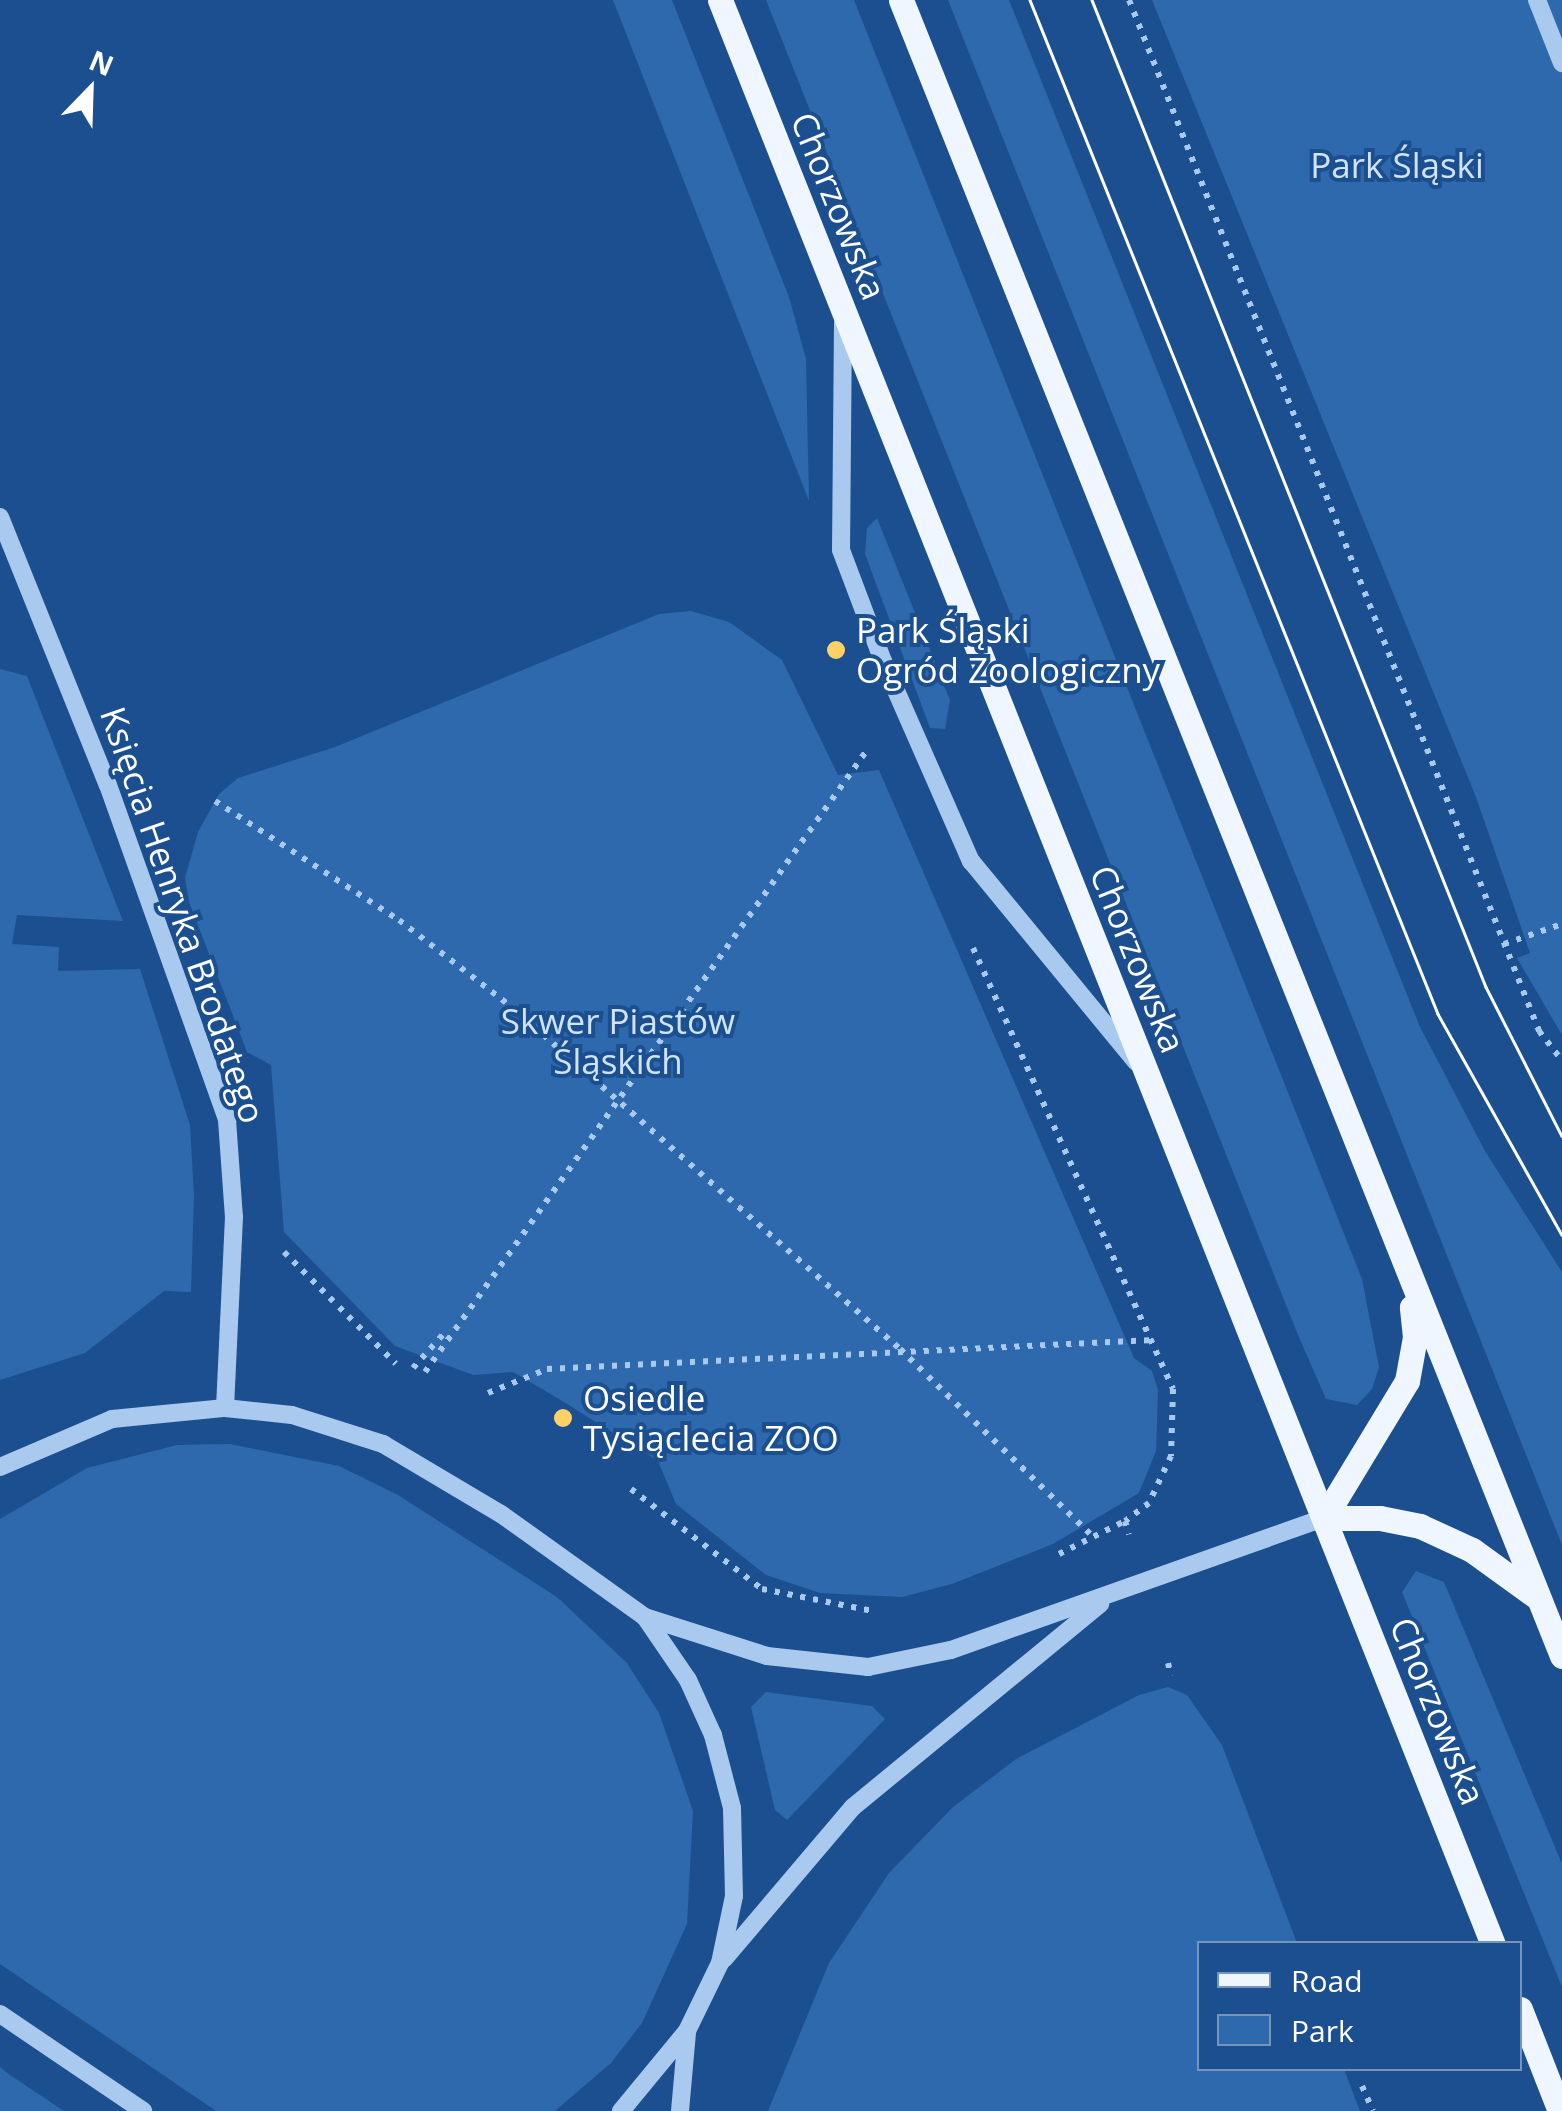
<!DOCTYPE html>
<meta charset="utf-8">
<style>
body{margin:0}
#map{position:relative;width:1562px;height:2111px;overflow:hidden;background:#1b4f8f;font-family:"Open Sans",sans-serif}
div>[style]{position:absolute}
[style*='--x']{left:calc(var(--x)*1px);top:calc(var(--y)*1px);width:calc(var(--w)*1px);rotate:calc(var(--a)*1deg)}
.green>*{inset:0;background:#2e69ad}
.path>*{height:6px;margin-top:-3px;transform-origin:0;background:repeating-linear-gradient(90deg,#a9c9ee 0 5px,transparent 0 13px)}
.minor>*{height:18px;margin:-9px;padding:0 9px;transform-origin:9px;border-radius:9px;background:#a9c9ee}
.major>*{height:25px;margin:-12.5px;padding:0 12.5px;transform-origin:12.5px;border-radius:12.5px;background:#f0f6ff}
.tram>*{height:2.5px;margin:-1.25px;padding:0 1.25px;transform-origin:1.25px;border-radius:1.25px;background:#fff}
.dots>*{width:28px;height:28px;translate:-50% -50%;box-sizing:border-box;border:5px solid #1b4f8f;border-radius:50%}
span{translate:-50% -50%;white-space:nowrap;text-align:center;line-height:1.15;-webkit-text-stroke:8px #1b4f8f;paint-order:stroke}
.park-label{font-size:35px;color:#cfe3fa}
.street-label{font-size:35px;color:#fff}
.poi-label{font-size:35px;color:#fff}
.left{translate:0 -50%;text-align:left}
.legend{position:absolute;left:1197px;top:1941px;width:325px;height:130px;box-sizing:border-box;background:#1b4f8f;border:2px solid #7695bc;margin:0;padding:12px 18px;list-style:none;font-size:30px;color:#fff}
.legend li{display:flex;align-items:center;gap:20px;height:50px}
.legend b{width:50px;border:2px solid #7695bc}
.north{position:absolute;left:40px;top:40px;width:100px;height:100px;-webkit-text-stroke:8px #1b4f8f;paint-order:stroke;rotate:23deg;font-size:28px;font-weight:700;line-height:40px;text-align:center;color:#fff}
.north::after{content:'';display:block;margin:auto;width:35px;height:45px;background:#fff;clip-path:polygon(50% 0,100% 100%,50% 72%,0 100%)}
</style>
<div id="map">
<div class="green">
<div style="clip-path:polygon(613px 0,672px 0,789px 297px,806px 359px,809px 501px)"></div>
<div style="clip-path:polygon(766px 0,854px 0,1362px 1279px,1379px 1367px,1372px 1389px,1357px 1405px,1326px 1399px,1298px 1335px)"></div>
<div style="clip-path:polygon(948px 0,1009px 0,1420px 1027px,1485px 1151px,1562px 1272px,1562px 1545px)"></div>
<div style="clip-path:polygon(1152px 0,1562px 0,1562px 1035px,1517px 958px,1530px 953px,1476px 797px)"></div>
<div style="clip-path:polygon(877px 518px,950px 700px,945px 729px,930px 728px,865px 554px,867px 528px)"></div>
<div style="clip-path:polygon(691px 611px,729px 622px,782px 660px,838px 775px,879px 770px,1134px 1358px,1152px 1371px,1158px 1390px,1156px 1451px,1139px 1493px,1053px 1544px,952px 1584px,902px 1597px,820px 1593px,766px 1575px,676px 1504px,658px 1461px,559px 1399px,513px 1372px,473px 1375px,395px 1346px,284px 1232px,271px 1065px,247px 1052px,189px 902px,185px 878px,198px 832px,219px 794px,238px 778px,335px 747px,659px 614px)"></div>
<div style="clip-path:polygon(0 669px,27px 676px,123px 921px,17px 915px,12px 944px,59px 947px,58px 971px,140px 969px,190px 1125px,194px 1195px,191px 1292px,164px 1291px,85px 1353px,0 1380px)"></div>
<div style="clip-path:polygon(230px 1444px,339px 1466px,398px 1495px,557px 1597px,627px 1663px,659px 1713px,693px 1811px,687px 1924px,642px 2023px,611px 2063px,555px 2111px,216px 2111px,0 1964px,0 1519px,87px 1468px,177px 1445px)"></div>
<div style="clip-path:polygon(1416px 1571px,1444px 1582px,1562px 1864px,1562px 1987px,1402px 1592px)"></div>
<div style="clip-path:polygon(1168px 1687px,1187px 1695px,1222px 1745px,1297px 1943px,1200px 1944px,1200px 2068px,1344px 2069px,1360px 2111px,768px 2111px,829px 1963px,889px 1873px,953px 1807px,1016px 1759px,1139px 1695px)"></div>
<div style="clip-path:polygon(766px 1692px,872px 1706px,885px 1719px,787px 1820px,775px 1810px,751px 1707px)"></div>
<div style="clip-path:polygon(0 2067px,10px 2075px,64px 2111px,0 2111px)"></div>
</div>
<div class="path">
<div style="--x:1129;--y:0;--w:1110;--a:68.31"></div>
<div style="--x:1539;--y:1031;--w:37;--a:52"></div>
<div style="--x:215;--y:801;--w:219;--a:32.9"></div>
<div style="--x:399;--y:920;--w:145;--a:37.7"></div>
<div style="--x:514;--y:1009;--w:514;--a:41.37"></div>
<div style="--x:900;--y:1349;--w:268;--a:44.2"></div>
<div style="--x:1504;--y:944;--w:61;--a:-19"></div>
<div style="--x:973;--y:948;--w:484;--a:65.6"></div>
<div style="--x:1173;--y:1389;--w:67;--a:91.7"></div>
<div style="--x:1171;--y:1456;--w:52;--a:115.1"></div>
<div style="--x:1149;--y:1503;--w:30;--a:143"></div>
<div style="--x:284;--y:1252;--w:158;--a:45"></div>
<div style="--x:413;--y:1368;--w:50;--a:-48.3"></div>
<div style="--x:425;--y:1372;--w:763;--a:-54.6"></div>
<div style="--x:488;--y:1393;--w:64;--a:-22.1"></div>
<div style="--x:547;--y:1369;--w:607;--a:-2.74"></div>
<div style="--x:631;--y:1489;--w:165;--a:37.4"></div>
<div style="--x:762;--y:1589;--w:113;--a:11.2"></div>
<div style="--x:1059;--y:1554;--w:74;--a:-26.6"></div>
<div style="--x:1125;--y:1521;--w:14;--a:73"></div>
<div style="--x:1168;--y:1663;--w:13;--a:77"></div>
<div style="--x:1362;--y:2086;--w:27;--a:66"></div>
</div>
<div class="minor">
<div style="--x:1537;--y:0;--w:68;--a:68.4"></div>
<div style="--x:843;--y:323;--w:227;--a:90.5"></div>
<div style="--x:841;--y:550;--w:119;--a:69.3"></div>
<div style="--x:883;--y:661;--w:219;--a:66.3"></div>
<div style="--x:971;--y:861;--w:260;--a:50.6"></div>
<div style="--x:0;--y:517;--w:289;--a:68.1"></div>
<div style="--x:108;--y:785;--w:356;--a:70.4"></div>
<div style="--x:227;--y:1120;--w:97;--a:85.9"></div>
<div style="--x:234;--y:1217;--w:191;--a:92.7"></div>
<div style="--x:0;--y:1467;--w:122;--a:-23.2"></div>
<div style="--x:112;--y:1419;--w:114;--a:-5.6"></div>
<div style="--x:225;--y:1408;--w:67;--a:6"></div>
<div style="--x:292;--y:1415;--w:96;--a:17.7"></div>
<div style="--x:383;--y:1444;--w:137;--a:30.7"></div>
<div style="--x:501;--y:1514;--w:177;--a:35.6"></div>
<div style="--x:645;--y:1617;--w:76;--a:55.7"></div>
<div style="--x:688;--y:1680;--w:60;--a:65.6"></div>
<div style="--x:713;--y:1735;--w:75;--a:75.4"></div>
<div style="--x:732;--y:1808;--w:88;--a:88.7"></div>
<div style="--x:734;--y:1896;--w:68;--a:101.8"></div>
<div style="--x:720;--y:1963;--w:76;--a:115.9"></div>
<div style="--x:687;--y:2031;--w:104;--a:129.5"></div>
<div style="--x:645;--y:1617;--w:128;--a:17.7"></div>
<div style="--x:767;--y:1656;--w:102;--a:6.2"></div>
<div style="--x:868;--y:1667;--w:85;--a:-11.6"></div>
<div style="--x:951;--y:1650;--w:396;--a:-19.5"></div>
<div style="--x:724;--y:1959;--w:199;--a:-49.7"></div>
<div style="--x:853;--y:1807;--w:320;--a:-39.4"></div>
<div style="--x:0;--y:2014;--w:173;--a:34.1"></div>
<div style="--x:680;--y:2111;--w:79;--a:-84.9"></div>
</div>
<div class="major">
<div style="--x:720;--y:0;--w:2092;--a:68.32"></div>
<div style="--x:901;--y:0;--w:1783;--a:68.24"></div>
<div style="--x:1324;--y:1518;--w:160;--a:-58.8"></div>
<div style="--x:1407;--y:1381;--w:45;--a:-79.7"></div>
<div style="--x:1415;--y:1337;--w:30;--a:-96"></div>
<div style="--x:1324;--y:1518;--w:56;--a:0"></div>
<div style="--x:1380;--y:1518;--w:41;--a:11.3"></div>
<div style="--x:1420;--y:1526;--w:57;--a:24.8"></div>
<div style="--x:1472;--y:1550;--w:80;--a:35.9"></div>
<div style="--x:1520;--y:2009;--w:110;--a:68.6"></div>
</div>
<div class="tram">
<div style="--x:1030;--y:0;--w:1093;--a:68.08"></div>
<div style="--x:1438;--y:1014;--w:253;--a:60.7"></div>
<div style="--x:1092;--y:0;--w:1063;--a:68.24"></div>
<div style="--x:1486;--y:987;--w:167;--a:63"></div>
</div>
<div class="dots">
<div style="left:836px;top:650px;background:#ffd166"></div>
<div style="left:563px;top:1418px;background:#ffd166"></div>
</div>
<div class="park-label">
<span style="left:1397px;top:165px">Park Śląski</span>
<span style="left:618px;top:1041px">Skwer Piastów<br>Śląskich</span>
</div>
<div class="street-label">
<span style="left:839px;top:206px;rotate:68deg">Chorzowska</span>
<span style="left:183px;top:915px;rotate:71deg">Księcia Henryka Brodatego</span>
<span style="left:1138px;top:959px;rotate:68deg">Chorzowska</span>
<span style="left:1438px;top:1711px;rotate:68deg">Chorzowska</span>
</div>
<div class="poi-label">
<span class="left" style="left:856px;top:650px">Park Śląski<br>Ogród Zoologiczny</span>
<span class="left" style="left:583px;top:1418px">Osiedle<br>Tysiąclecia ZOO</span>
</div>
<ul class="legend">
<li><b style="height:12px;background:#f0f6ff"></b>Road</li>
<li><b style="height:28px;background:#2e69ad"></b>Park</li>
</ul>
<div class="north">N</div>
</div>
